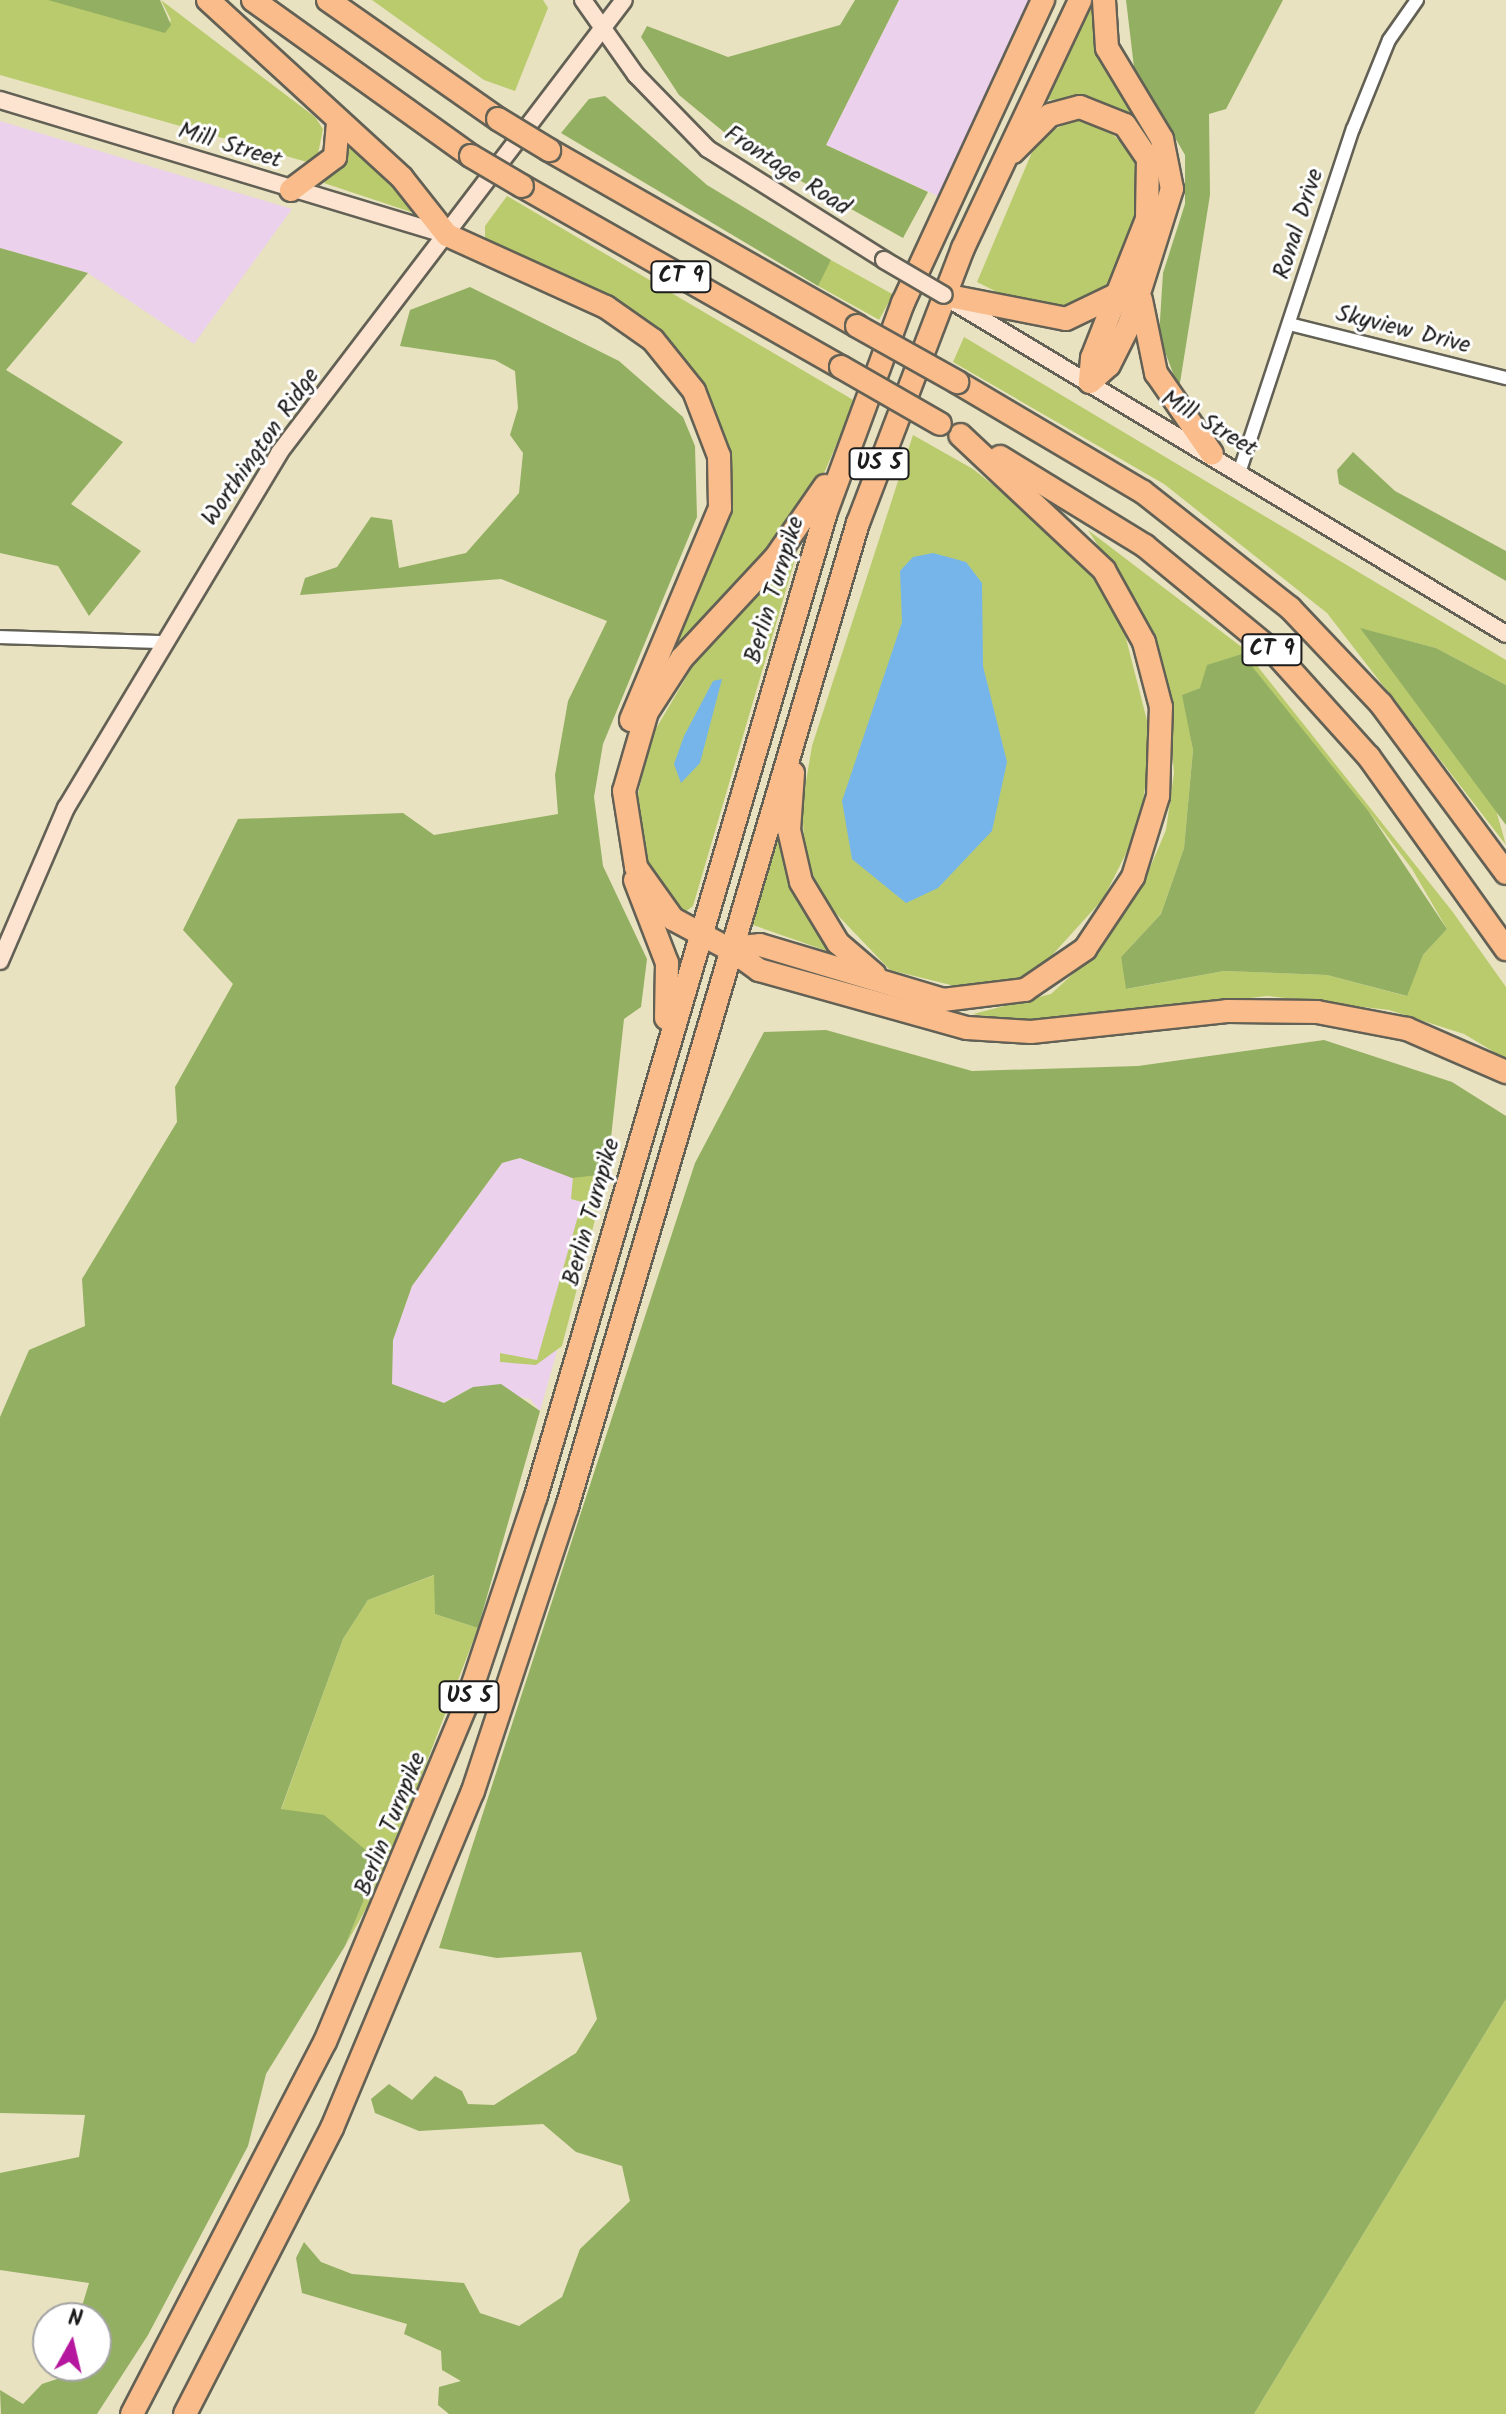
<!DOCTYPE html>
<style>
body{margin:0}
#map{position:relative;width:1506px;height:2414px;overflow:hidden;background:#e8e2c0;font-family:Kalam,sans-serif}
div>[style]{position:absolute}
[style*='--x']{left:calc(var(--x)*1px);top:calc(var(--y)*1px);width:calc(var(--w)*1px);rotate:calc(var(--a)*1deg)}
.built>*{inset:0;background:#ebd1eb}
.green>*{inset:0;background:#bacb6e;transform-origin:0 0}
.forest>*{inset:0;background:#93af61}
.water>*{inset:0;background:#76b5ea}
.roads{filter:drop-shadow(2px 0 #636155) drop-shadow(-2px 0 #636155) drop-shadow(0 2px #636155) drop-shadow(0 -2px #636155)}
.street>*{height:12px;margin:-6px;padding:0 6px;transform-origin:6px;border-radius:6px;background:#fff}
.secondary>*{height:16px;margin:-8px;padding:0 8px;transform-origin:8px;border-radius:8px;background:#fde4d0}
.highway>*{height:22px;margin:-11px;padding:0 11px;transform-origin:11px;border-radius:11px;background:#f9bc8a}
.bridges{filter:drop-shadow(2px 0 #636155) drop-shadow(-2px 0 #636155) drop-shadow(0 2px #636155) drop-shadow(0 -2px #636155)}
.secondary-bridge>*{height:16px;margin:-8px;padding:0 8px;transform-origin:8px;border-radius:8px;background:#fde4d0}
.highway-bridge>*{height:22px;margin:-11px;padding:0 11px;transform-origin:11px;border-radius:11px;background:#f9bc8a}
span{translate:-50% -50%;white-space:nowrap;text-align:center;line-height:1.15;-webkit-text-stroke:6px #fff;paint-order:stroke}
.shield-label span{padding:2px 6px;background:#fff;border:2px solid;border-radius:6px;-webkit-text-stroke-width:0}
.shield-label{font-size:22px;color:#1c1c1c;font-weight:700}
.street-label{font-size:24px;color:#1c1c1c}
.north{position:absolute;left:32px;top:2302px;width:80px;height:80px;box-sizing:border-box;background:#fff;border:2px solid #a4a4a4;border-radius:50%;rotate:8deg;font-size:22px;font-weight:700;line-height:32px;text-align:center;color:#1c1c1c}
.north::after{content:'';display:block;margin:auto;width:28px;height:36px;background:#b5179e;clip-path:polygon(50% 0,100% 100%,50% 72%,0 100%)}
</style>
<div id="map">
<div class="built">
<div style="clip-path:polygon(899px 0,1033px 0,940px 197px,826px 145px)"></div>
<div style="clip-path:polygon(0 121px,292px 209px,194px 344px,88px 273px,0 248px)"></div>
<div style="clip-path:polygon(520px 1158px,584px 1179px,607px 1174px,540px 1411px,530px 1399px,473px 1387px,444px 1403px,391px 1384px,393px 1340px,412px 1286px,502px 1163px)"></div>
</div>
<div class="green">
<div style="clip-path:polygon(0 0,51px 0,165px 32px,171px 20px,161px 0,315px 117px,323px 129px,318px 154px,307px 162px,0 75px)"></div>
<div style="clip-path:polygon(372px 0,543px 0,548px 8px,515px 91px,484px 80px)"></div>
<div style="clip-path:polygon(1094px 2px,1098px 46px,1132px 109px,1126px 115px,1094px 98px,1046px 100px)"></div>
<div style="clip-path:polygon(1073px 120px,1100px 124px,1132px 151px,1142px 199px,1130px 244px,1111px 289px,1077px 311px,1021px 304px,977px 282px,1038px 138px)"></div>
<div style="clip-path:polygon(346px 141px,412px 199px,417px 208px,411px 212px,324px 183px)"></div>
<div style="clip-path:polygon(507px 196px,855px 401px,825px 471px,790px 523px,667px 664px,728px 518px,731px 483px,720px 439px,663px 343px,485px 243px,485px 226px)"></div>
<div style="left:831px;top:260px;width:71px;height:29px;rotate:29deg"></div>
<div style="clip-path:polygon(964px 337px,1506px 660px,1506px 685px,1436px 648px,1361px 629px,1496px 810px,1506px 845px,1327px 613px,1164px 484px,953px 362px)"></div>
<div style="clip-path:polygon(913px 435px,973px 469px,1074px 549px,1120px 615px,1152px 740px,1139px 828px,1103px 899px,1044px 964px,1016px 982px,971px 990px,890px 970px,827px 904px,805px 858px,802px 805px,812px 746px)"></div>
<div style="clip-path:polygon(evenodd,1088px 530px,1243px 648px,1452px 911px,1506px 987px,1506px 1059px,1464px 1034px,1389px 1010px,1267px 996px,1025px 1024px,973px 1014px,1051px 994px,1099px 950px,1140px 891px,1166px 830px,1174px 773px,1165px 674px,1146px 620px,1088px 530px,1200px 688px,1369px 812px,1412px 869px,1447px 929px,1423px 955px,1406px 996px,1327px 975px,1224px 971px,1127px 989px,1121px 957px,1161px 914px,1184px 848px,1193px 750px,1183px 695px,1200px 688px)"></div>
<div style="clip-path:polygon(798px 549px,693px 906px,684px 913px,674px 909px,643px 856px,636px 803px,651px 737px,694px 664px)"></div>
<div style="clip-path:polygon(779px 826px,790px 878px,830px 952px,753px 925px)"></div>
<div style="clip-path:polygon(607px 1174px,562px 1346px,536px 1365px,500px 1362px,500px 1353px,537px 1360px,582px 1202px,571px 1199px,573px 1176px)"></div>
<div style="clip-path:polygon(435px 1575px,435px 1614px,478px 1628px,380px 1884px,345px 1946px,363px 1902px,281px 1810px,343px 1639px,368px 1600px)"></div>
<div style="clip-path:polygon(1506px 1999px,1506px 2414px,1254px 2414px)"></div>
</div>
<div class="forest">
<div style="clip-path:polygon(48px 0,160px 0,171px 25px,165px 33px)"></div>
<div style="clip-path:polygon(855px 0,899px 0,826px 145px,928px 192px,903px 238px,747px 151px,679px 95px,641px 37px,647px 26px,728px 57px,840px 25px)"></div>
<div style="clip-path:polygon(1126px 0,1283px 0,1226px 109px,1209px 114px,1210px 195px,1179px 389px,1159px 336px,1163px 273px,1185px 204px,1185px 155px,1134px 67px)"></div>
<div style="clip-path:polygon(605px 96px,707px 185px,831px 260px,818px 286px,561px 133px,589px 99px)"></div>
<div style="clip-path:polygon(0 248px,88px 273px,6px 370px,123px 442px,71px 504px,141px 551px,89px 616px,58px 566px,0 553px)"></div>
<div style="clip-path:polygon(470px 287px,619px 361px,683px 417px,695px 446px,697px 517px,603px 744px,594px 797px,603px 866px,647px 959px,641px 1007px,624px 1019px,607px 1174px,572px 1178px,520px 1158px,502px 1163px,412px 1286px,393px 1340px,392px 1384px,444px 1403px,473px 1387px,501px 1384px,540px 1411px,478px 1628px,435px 1614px,434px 1575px,368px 1600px,343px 1639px,281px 1809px,324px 1815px,368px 1852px,363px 1902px,345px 1946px,266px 2074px,248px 2146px,148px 2335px,97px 2414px,1px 2414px,0 2390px,23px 2404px,42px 2384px,96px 2366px,109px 2345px,96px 2333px,96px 2318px,65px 2318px,83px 2303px,89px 2283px,0 2270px,0 2173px,79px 2157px,85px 2115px,0 2113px,0 1417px,29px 1350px,85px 1326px,82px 1279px,177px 1122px,175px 1087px,233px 984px,183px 930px,238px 819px,403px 813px,434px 835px,558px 814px,555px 775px,568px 701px,607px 621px,501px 579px,300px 595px,305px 578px,337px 567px,371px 517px,392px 520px,399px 568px,466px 553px,519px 493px,523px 453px,510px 435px,518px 408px,515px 371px,495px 360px,400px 346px,410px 310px)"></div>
<div style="clip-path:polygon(1353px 452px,1395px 491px,1506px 551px,1506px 581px,1339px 484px,1337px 470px)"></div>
<div style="clip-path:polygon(1360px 628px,1436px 648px,1506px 685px,1506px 825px)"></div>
<div style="clip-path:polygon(1242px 654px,1369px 812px,1447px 929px,1423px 955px,1407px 996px,1327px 975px,1224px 971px,1126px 989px,1121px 957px,1161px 914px,1184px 848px,1193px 750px,1182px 695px,1200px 688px,1207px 665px)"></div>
<div style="clip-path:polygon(826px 1030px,972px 1071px,1138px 1066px,1324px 1040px,1452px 1082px,1506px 1116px,1506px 1999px,1254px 2414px,449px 2414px,438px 2405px,439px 2387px,461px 2381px,442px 2370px,441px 2351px,404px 2334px,407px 2324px,302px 2293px,296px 2258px,304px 2242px,321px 2262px,352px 2274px,464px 2283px,480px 2313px,519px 2326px,562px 2297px,580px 2249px,630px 2201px,622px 2166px,576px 2152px,543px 2124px,419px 2131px,375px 2113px,371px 2099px,389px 2084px,412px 2100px,435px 2076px,462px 2091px,468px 2104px,494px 2105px,576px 2053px,597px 2019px,581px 1952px,497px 1958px,439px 1948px,695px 1163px,764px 1032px)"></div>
</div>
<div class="water">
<div style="clip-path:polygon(933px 553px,966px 562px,982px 583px,983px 666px,1007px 762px,992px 831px,938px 888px,906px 903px,852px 859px,842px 801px,902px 622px,900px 571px,913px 557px)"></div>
<div style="clip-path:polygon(722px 679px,700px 763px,681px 783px,674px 764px,684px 736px,713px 681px)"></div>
</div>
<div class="roads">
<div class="street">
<div style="--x:1289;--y:324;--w:224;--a:14"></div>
<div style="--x:1240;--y:470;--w:359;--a:-71.7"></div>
<div style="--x:1353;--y:129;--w:96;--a:-68"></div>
<div style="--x:1389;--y:40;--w:49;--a:-55"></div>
<div style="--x:0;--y:637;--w:161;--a:1.8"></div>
</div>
<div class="secondary">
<div style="--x:583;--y:0;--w:92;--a:54.8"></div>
<div style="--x:636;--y:75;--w:103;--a:45.8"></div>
<div style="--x:708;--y:149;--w:208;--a:32.2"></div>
<div style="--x:0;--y:100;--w:467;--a:16.8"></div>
<div style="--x:952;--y:301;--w:646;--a:31.01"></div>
<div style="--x:0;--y:961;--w:167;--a:-66.7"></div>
<div style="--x:66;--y:808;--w:414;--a:-59"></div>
<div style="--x:279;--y:453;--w:569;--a:-52.71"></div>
</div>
<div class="highway">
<div style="--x:208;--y:0;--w:263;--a:42.5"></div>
<div style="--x:402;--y:178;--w:73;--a:51.7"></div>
<div style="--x:447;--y:235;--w:175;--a:24.4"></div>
<div style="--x:606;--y:307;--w:57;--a:35.1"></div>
<div style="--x:653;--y:340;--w:65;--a:51.2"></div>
<div style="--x:694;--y:391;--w:70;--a:69"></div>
<div style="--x:719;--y:456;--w:52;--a:88.9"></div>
<div style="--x:720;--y:508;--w:230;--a:112.8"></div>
<div style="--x:253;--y:0;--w:268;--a:35.6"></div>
<div style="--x:328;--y:0;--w:208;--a:35"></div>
<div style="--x:549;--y:150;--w:355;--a:29.7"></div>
<div style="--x:1013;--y:152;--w:52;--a:-45"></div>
<div style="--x:1050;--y:115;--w:31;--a:-15"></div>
<div style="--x:1080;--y:107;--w:48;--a:21.8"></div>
<div style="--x:1125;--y:125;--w:41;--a:55.9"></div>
<div style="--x:1148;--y:159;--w:60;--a:91"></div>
<div style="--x:1147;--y:219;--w:149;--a:111.6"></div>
<div style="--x:1092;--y:358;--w:24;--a:95"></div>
<div style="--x:522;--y:186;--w:367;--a:29.6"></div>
<div style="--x:291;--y:190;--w:55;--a:-36.9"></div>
<div style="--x:335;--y:157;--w:37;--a:-85"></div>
<div style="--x:944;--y:295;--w:124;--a:11.1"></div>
<div style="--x:1066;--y:319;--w:60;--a:-25.7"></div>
<div style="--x:1141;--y:300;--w:75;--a:78.4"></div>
<div style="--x:1156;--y:373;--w:98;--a:55.3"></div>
<div style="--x:957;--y:382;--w:216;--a:30.6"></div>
<div style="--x:1143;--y:492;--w:187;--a:38.3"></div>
<div style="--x:1290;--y:608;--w:132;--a:46.5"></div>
<div style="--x:1381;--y:704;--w:210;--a:53.5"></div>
<div style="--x:1090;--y:382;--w:25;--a:-42"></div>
<div style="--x:1109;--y:365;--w:45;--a:-63.4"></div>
<div style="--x:1129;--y:325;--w:143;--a:-72.5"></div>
<div style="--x:1172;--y:189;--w:51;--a:-101.3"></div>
<div style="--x:1162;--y:139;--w:106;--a:-121.1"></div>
<div style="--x:1107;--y:48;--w:48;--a:-93.6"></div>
<div style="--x:1000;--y:457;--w:170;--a:31.5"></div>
<div style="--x:1145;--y:546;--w:171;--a:39.5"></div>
<div style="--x:1277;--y:655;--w:137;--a:48"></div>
<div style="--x:1369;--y:757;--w:236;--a:54.5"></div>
<div style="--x:825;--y:486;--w:86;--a:124.6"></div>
<div style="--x:776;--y:557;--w:138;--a:132.9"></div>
<div style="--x:682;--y:658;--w:64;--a:122.9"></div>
<div style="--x:647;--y:712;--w:82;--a:106.2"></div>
<div style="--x:624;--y:791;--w:77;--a:81"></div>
<div style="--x:636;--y:867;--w:64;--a:54.6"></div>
<div style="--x:673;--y:919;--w:61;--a:28.2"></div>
<div style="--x:727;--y:948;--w:33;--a:-5"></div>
<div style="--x:760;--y:945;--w:191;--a:16.7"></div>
<div style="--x:943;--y:1000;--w:83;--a:-7"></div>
<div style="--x:1025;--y:990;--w:73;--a:-34.3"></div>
<div style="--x:1085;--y:949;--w:87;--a:-56.3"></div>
<div style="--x:1133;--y:877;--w:85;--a:-72.8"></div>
<div style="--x:1158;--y:796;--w:89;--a:-88.1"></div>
<div style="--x:1161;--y:707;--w:67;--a:-104.7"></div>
<div style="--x:1144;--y:642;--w:82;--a:-119.1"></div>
<div style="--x:1104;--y:570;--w:197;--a:-136.8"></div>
<div style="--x:793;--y:773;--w:57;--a:94"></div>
<div style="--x:789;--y:830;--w:53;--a:77"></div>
<div style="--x:801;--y:882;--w:71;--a:58.8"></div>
<div style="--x:838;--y:943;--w:48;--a:40.7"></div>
<div style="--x:635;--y:880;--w:89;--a:68.9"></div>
<div style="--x:667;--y:963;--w:55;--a:91"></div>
<div style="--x:730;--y:949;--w:36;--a:36"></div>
<div style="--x:759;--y:970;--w:216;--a:15.6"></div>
<div style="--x:967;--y:1028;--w:64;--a:3.6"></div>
<div style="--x:1031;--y:1032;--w:197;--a:-6.1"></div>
<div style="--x:1227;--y:1011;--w:90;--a:0.6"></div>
<div style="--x:1317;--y:1012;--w:92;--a:10.7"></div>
<div style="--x:1407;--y:1029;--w:108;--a:23.5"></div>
<div style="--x:132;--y:2414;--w:419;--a:-62.6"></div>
<div style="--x:325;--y:2042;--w:365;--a:-67.3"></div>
<div style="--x:466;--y:1705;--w:220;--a:-71.5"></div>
<div style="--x:536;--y:1496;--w:1026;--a:-73.58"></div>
<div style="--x:826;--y:512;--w:223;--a:-69.8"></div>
<div style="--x:903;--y:303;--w:334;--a:-65.2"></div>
<div style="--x:185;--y:2414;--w:322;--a:-62.8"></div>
<div style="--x:332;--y:2128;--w:365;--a:-67.3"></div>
<div style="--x:473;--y:1791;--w:299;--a:-71.7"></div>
<div style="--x:567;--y:1507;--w:1026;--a:-73.53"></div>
<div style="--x:858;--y:523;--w:294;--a:-69.1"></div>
<div style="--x:963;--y:248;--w:274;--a:-64.7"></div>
</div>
</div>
<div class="bridges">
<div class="secondary-bridge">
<div style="--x:884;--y:260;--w:69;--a:30.3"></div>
</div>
<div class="highway-bridge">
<div style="--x:498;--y:119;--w:60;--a:31.3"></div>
<div style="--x:471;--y:156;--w:59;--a:30.5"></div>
<div style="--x:857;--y:326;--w:115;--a:29.2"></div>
<div style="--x:841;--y:367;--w:114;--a:29.9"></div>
</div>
</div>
<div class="shield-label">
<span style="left:681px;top:277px">CT 9</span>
<span style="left:879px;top:464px">US 5</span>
<span style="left:1272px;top:650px">CT 9</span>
<span style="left:469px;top:1697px">US 5</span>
</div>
<div class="street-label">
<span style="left:230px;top:146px;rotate:17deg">Mill Street</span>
<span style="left:787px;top:171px;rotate:33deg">Frontage Road</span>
<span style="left:1299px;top:224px;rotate:-72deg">Ronal Drive</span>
<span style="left:1403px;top:330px;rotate:14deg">Skyview Drive</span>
<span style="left:1209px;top:424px;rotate:31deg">Mill Street</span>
<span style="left:261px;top:447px;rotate:-55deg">Worthington Ridge</span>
<span style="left:775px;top:590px;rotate:-73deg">Berlin Turnpike</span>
<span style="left:592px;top:1212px;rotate:-74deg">Berlin Turnpike</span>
<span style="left:391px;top:1824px;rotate:-68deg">Berlin Turnpike</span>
</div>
<div class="north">N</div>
</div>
